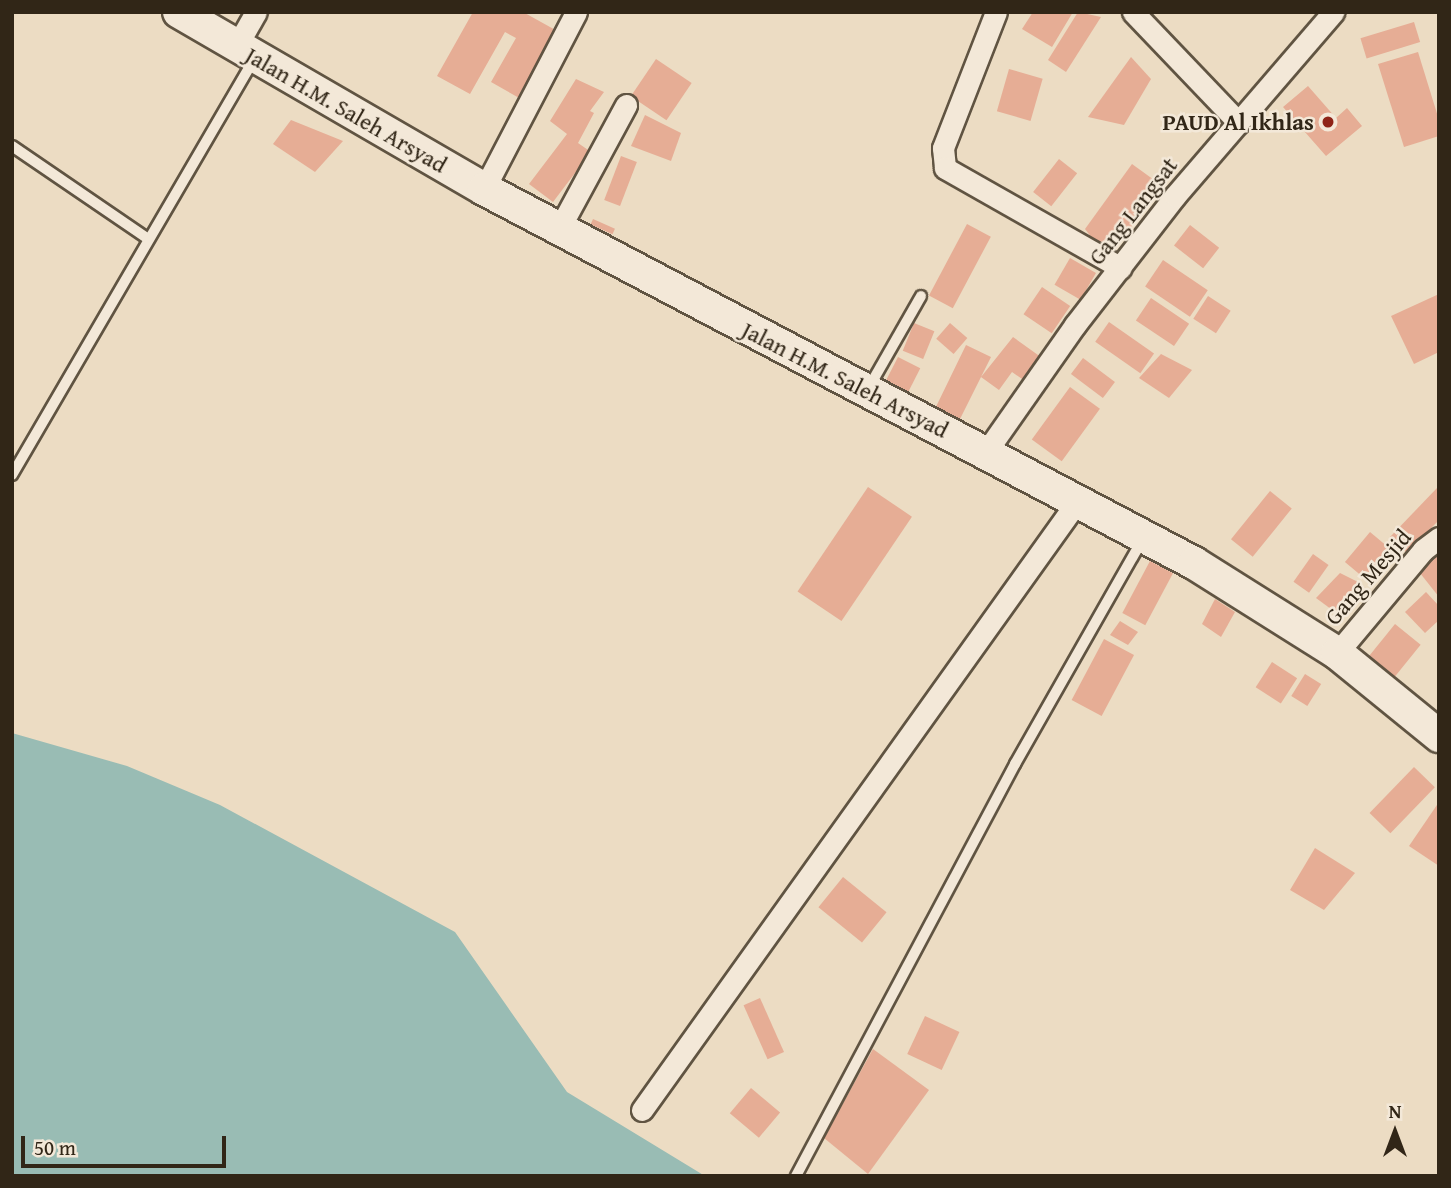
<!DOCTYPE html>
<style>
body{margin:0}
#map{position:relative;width:1451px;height:1188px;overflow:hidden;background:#ecdcc3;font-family:"Gentium Book Plus",serif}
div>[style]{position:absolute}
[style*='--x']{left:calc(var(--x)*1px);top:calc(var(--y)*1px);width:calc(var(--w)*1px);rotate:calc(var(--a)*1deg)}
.water>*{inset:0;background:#99bcb4}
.building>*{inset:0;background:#e6ad95;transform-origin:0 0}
.roads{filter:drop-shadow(2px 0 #605442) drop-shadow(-2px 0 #605442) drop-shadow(0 2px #605442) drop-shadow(0 -2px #605442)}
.lane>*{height:10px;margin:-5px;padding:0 5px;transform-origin:5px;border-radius:5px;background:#f3e8d8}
.street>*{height:21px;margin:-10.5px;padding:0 10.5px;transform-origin:10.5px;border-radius:10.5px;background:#f3e8d8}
.secondary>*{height:32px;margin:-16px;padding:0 16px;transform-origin:16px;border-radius:16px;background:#f3e8d8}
.dots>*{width:19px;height:19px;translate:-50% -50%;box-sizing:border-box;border:4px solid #f3e8d8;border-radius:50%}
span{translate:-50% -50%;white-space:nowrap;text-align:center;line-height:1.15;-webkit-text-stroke:5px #f3e8d8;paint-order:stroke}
.street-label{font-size:23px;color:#312617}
.poi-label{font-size:23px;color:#312617;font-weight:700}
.right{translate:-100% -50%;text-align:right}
.frame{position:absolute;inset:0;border:14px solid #312617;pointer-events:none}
.north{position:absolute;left:1360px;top:1097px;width:70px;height:70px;-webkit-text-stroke:5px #f3e8d8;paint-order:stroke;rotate:0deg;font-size:19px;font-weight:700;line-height:28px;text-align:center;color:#312617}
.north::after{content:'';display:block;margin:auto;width:24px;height:32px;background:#312617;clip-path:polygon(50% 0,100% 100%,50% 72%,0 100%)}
.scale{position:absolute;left:21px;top:1136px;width:205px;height:32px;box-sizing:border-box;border:4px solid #312617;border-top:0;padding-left:9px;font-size:21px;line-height:24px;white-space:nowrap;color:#312617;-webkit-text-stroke:5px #f3e8d8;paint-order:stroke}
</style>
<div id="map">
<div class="water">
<div style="clip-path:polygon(12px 733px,127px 766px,220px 805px,455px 932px,567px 1092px,705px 1176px,12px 1176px)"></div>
</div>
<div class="building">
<div style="clip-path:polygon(473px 12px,523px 12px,559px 32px,521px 99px,491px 82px,516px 38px,505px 32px,470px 94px,437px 76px)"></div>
<div style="clip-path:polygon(1033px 12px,1073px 12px,1052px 47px,1022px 29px)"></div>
<div style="clip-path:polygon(1078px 12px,1101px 17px,1066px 72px,1048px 60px)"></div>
<div style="left:1414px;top:22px;width:21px;height:56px;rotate:73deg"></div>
<div style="clip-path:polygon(1418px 52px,1439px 120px,1439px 136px,1404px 147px,1378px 64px)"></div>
<div style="clip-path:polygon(1131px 57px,1151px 79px,1124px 125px,1088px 117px)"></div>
<div style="left:656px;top:59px;width:43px;height:45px;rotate:34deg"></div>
<div style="left:1009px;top:69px;width:35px;height:44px;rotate:16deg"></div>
<div style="clip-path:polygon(576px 79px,604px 92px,590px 111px,594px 113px,578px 143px,591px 152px,553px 202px,529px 184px,567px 134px,550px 121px)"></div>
<div style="clip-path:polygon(1308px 86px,1336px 118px,1347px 108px,1362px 126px,1326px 156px,1283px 107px)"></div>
<div style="clip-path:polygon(645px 115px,681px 133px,671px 161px,631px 146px)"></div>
<div style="clip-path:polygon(291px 120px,343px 141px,315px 172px,273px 144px)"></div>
<div style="left:621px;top:156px;width:17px;height:47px;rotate:21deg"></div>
<div style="left:1059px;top:159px;width:23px;height:42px;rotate:38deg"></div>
<div style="clip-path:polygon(1132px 164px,1161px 185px,1115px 250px,1095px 242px,1085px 229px)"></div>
<div style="left:593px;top:219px;width:24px;height:6px;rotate:24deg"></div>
<div style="left:967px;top:224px;width:27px;height:81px;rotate:28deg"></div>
<div style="left:1190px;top:225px;width:37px;height:26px;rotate:38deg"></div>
<div style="left:1070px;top:258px;width:30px;height:31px;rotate:30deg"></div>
<div style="left:1163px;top:260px;width:54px;height:32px;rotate:34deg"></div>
<div style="left:1042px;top:287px;width:34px;height:33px;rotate:34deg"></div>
<div style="clip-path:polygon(1439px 294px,1439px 352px,1414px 364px,1391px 316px)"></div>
<div style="left:1208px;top:296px;width:27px;height:27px;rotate:33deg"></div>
<div style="left:1151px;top:298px;width:46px;height:27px;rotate:34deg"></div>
<div style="left:1109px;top:322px;width:55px;height:24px;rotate:35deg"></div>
<div style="left:914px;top:323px;width:22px;height:30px;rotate:22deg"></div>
<div style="left:950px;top:323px;width:23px;height:21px;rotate:41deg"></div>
<div style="clip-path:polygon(1013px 337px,1045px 360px,1028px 383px,1012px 372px,999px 390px,981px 377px,956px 427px,932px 415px,966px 345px,991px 357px,981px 377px)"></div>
<div style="clip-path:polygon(1161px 354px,1192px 370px,1169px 398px,1139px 378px)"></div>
<div style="left:898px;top:357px;width:25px;height:38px;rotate:27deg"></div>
<div style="left:1083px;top:358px;width:40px;height:20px;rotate:37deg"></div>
<div style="left:1070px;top:387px;width:37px;height:65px;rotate:36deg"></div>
<div style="left:868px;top:487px;width:53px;height:126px;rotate:34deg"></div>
<div style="clip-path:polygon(1437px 488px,1439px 520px,1407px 553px,1390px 537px)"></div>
<div style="left:1270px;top:491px;width:28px;height:62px;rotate:39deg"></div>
<div style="left:1370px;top:532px;width:25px;height:39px;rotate:40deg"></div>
<div style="clip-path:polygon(1435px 553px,1439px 558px,1439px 597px,1416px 568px)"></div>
<div style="left:1313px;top:554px;width:19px;height:34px;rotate:35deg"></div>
<div style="left:1150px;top:561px;width:26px;height:59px;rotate:28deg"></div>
<div style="clip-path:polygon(1340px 573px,1360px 583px,1335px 612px,1316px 598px)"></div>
<div style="clip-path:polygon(1426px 592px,1439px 606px,1439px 620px,1425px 633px,1405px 612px)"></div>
<div style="clip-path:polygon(1215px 599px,1235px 612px,1221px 637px,1202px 624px)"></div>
<div style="clip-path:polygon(1120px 621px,1138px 632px,1128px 645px,1110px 635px)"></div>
<div style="left:1395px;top:624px;width:33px;height:44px;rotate:39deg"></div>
<div style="left:1104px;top:639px;width:34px;height:69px;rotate:28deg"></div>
<div style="left:1272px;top:662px;width:30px;height:30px;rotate:33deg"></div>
<div style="left:1305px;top:674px;width:19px;height:26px;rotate:32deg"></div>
<div style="left:1414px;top:767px;width:29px;height:64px;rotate:44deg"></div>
<div style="clip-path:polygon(1439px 802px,1439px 866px,1409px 846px)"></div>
<div style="clip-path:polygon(1315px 848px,1355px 873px,1324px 910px,1290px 890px)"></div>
<div style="left:843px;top:877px;width:56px;height:39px;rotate:39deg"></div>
<div style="left:760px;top:998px;width:59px;height:18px;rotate:66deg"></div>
<div style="left:925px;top:1016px;width:38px;height:42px;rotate:25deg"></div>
<div style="clip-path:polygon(873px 1049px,929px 1090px,868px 1174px,824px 1138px)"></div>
<div style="left:751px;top:1088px;width:38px;height:33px;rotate:40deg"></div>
</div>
<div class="roads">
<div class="lane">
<div style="--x:12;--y:146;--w:163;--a:34.3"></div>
<div style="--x:868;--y:389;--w:107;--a:-60.3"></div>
<div style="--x:12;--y:475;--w:480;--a:-59.8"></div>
<div style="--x:796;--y:1176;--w:467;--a:-62"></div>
<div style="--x:1015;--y:764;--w:259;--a:-60.4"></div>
</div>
<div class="street">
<div style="--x:996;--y:12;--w:146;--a:111.3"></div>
<div style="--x:943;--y:148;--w:20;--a:84"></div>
<div style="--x:945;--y:168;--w:202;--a:29.6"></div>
<div style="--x:1133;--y:12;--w:153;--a:46.3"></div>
<div style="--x:236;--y:47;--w:40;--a:-60.3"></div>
<div style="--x:484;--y:189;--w:199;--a:-62.5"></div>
<div style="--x:559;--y:229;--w:141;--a:-61.6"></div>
<div style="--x:986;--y:452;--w:155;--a:-55"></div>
<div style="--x:1075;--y:325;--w:163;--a:-52.2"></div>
<div style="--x:1175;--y:196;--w:243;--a:-49.3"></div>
<div style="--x:1337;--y:653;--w:134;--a:-50.1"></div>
<div style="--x:1423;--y:550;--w:20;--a:-37"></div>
<div style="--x:642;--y:1110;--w:751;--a:-54.43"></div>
</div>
<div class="secondary">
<div style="--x:179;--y:12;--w:353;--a:30.1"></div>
<div style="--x:484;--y:189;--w:802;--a:27.78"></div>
<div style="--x:1194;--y:563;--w:169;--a:32.2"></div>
<div style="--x:1337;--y:653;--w:132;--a:39.1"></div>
</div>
</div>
<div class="dots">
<div style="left:1328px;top:122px;background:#8f2418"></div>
</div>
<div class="street-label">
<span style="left:346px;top:110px;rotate:30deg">Jalan H.M. Saleh Arsyad</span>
<span style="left:1133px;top:211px;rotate:-52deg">Gang Langsat</span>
<span style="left:845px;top:380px;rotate:27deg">Jalan H.M. Saleh Arsyad</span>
<span style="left:1368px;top:577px;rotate:-49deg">Gang Mesjid</span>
</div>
<div class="poi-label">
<span class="right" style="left:1314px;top:122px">PAUD Al Ikhlas</span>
</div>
<div class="frame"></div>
<div class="north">N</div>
<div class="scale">50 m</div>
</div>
